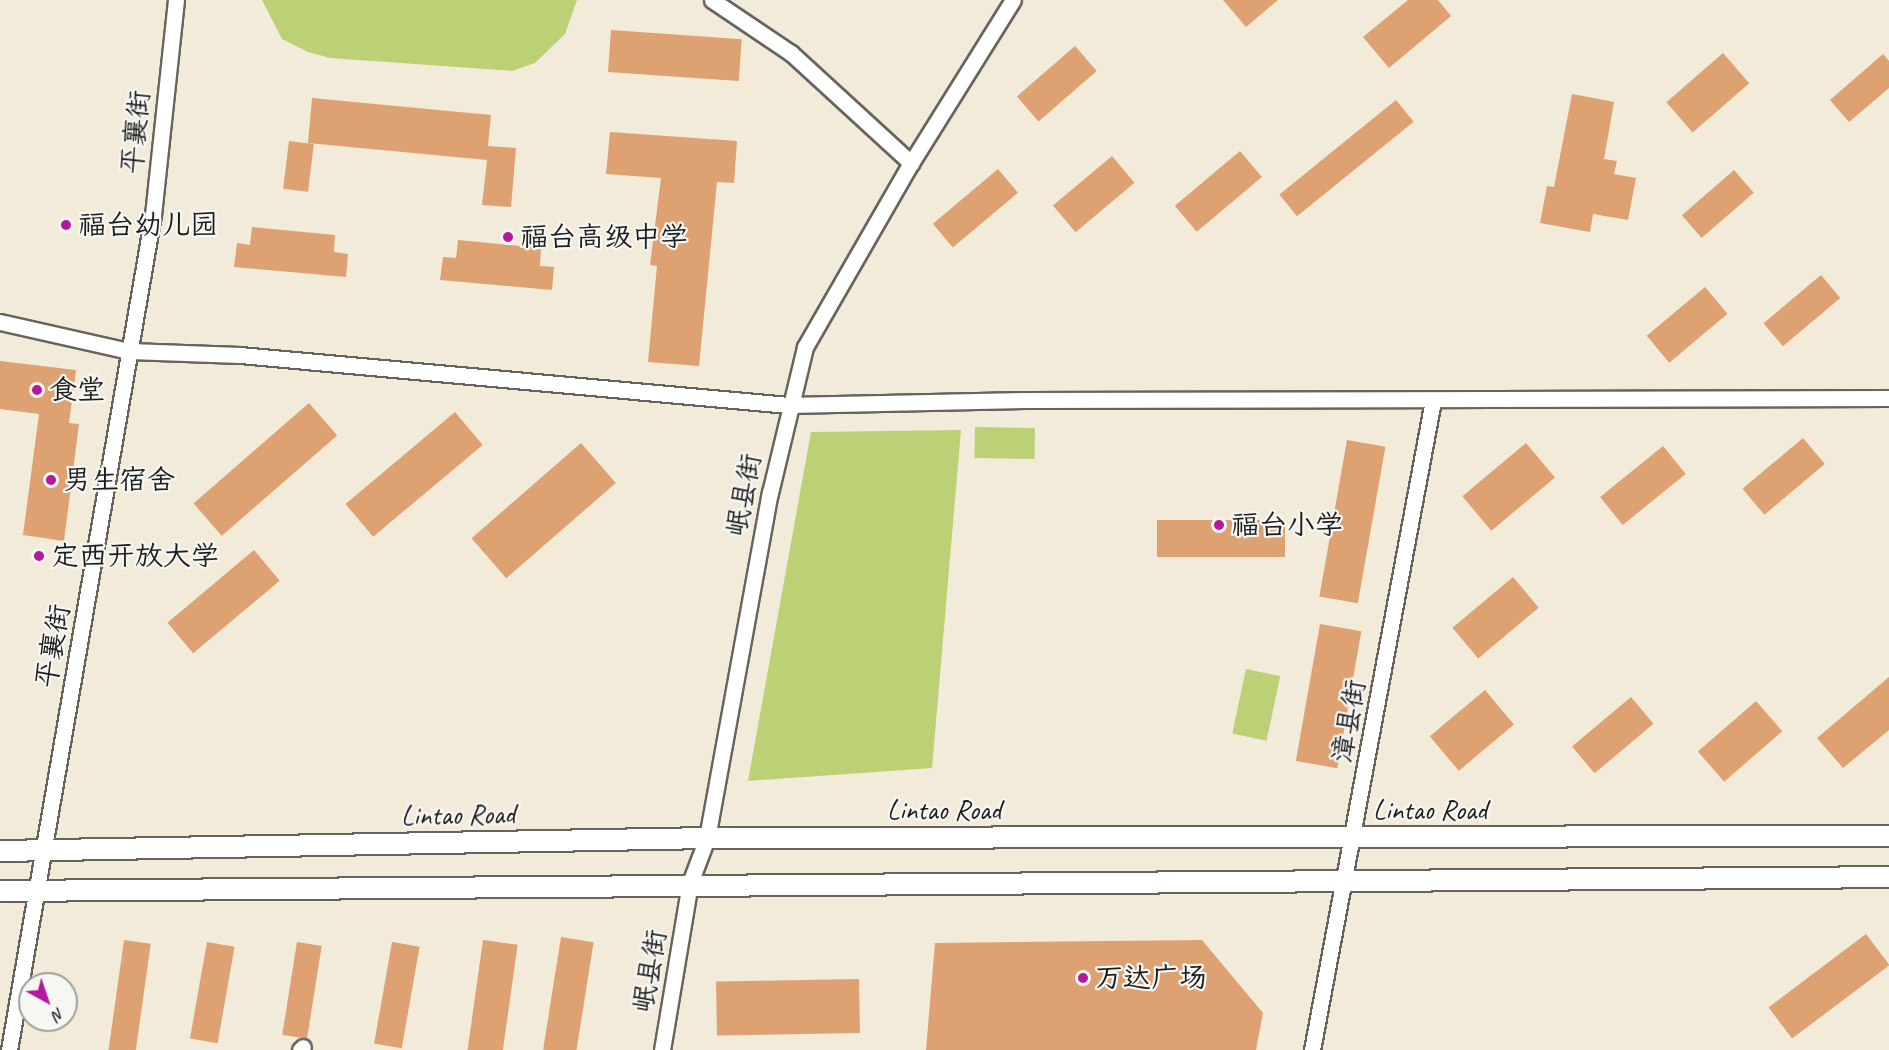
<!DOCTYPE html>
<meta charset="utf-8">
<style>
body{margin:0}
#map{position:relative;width:1889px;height:1050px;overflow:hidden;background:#f2ebd9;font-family:Caveat,"LXGW WenKai TC",sans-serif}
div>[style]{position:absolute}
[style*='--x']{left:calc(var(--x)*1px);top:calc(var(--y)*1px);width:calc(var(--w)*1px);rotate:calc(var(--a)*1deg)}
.green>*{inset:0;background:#bcd175;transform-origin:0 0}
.building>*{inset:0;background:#dda172;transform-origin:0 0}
.roads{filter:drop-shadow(2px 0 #67645e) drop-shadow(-2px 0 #67645e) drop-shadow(0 2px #67645e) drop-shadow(0 -2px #67645e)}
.minor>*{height:15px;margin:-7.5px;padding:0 7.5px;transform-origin:7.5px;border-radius:7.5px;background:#fff}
.major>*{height:20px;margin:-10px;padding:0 10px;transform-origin:10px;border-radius:10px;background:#fff}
.dots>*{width:16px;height:16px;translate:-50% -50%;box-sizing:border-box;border:3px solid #f6f6f2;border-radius:50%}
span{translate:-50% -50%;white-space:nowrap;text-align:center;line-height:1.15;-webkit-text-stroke:4.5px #f6f6f2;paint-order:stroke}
.street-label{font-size:28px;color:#1c1c1c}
.poi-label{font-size:28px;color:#1c1c1c}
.left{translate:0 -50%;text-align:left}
.north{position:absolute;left:18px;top:972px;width:60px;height:60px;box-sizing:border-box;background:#f6f6f2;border:2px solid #9f9f9c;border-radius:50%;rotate:140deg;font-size:16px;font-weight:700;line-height:24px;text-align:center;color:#1c1c1c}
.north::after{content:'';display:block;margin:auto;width:21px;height:27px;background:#b5179e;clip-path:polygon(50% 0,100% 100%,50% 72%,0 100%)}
</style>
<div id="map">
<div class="green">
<div style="clip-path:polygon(262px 0,577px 0,565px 34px,535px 63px,512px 71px,330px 58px,308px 52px,282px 39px)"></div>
<div style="left:975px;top:427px;width:60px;height:31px;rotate:1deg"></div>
<div style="clip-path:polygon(961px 430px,932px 768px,748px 781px,811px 432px)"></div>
<div style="left:1246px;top:669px;width:35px;height:66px;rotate:12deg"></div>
</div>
<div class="building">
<div style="clip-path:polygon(1223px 0,1278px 0,1246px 27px)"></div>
<div style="clip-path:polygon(1408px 0,1438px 0,1451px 16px,1389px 68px,1363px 37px)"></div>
<div style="left:611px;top:30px;width:131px;height:42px;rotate:4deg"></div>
<div style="left:1075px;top:46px;width:33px;height:77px;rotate:49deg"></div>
<div style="left:1723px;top:53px;width:40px;height:75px;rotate:49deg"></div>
<div style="clip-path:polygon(1883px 54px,1889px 61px,1889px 88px,1849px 122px,1830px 100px)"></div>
<div style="clip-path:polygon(1572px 94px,1614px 102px,1604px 159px,1617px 161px,1614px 174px,1636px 178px,1628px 220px,1593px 214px,1590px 232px,1540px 223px,1547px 186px,1554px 187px)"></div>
<div style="clip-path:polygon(312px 98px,491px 115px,488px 146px,516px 148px,511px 207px,482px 205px,487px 160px,308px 143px)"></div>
<div style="left:1396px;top:100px;width:28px;height:150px;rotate:51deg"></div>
<div style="clip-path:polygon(610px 132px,737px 141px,734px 183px,717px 182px,699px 366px,648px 362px,657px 266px,650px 265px,661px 178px,606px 174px)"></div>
<div style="left:289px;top:141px;width:25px;height:48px;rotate:7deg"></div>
<div style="left:1240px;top:151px;width:34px;height:85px;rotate:50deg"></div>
<div style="left:1112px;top:156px;width:35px;height:77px;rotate:50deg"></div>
<div style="left:998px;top:169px;width:31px;height:85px;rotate:50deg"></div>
<div style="left:1734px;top:170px;width:30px;height:69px;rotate:49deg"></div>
<div style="clip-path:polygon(252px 227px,335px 235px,334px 252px,348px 254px,346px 277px,234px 267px,237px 243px,250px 245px)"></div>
<div style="clip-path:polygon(458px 240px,541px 248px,540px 266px,554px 267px,552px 290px,440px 280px,443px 257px,456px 258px)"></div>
<div style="left:1821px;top:275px;width:30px;height:75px;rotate:50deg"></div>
<div style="left:1705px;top:287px;width:35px;height:76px;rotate:50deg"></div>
<div style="clip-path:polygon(0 361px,76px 370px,69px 423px,79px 424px,64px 541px,23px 535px,39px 414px,0 409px)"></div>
<div style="left:309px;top:403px;width:43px;height:153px;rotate:49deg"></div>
<div style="left:455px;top:412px;width:43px;height:143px;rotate:50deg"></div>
<div style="left:1803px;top:438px;width:34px;height:79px;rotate:50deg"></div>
<div style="left:1347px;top:440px;width:39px;height:159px;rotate:10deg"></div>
<div style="left:581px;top:443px;width:53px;height:145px;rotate:49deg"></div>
<div style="left:1526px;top:443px;width:45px;height:83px;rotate:50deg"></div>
<div style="left:1663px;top:446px;width:36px;height:81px;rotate:51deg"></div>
<div style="left:1285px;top:520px;width:37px;height:128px;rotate:90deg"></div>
<div style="left:254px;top:550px;width:40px;height:113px;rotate:50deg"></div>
<div style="left:1513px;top:577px;width:40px;height:79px;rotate:50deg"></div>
<div style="left:1320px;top:624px;width:42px;height:139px;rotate:10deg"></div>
<div style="clip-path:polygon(1889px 677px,1889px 730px,1843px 768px,1817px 738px)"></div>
<div style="left:1485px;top:690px;width:45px;height:72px;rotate:50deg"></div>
<div style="left:1631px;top:697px;width:35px;height:77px;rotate:50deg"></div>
<div style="left:1756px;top:701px;width:40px;height:77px;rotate:49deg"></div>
<div style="left:1866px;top:934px;width:39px;height:122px;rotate:53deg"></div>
<div style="left:561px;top:937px;width:33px;height:114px;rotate:9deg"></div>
<div style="left:124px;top:940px;width:27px;height:111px;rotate:8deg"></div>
<div style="left:483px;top:940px;width:35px;height:111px;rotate:8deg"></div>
<div style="clip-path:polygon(1202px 940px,1263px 1013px,1256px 1050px,926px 1050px,935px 943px)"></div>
<div style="left:207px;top:942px;width:28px;height:98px;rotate:10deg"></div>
<div style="left:297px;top:942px;width:25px;height:94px;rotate:9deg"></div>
<div style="left:392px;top:942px;width:28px;height:103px;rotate:10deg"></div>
<div style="left:859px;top:979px;width:54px;height:143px;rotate:89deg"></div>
</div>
<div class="roads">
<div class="minor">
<div style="--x:712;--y:0;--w:95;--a:33.9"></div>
<div style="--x:791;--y:53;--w:163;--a:42.5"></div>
<div style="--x:0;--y:322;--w:132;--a:12.7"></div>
<div style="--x:129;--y:351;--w:111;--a:2.1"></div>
<div style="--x:240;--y:355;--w:550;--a:5.21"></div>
<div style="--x:788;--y:405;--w:236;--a:-1.2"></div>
<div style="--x:1024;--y:400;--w:865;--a:-0.13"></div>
<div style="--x:9;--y:1050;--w:847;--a:-80.22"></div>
<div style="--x:153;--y:215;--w:216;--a:-83.9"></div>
<div style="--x:300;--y:1050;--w:4;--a:-45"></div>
<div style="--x:662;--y:1050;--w:169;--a:-80.5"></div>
<div style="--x:690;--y:883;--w:48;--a:-69.3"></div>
<div style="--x:707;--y:838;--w:351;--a:-79.7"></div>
<div style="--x:770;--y:493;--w:150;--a:-76.5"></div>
<div style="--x:805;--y:347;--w:212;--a:-60.1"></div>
<div style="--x:911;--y:163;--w:192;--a:-58"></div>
<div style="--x:1312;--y:1050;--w:661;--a:-79.45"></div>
</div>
<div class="major">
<div style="--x:0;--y:851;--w:707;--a:-1.05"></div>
<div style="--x:707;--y:838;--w:1182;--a:-0.1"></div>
<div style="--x:0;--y:891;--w:1889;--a:-0.42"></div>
</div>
</div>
<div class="dots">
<div style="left:66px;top:225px;background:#b5179e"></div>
<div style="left:508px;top:237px;background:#b5179e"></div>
<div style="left:37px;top:390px;background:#b5179e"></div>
<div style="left:51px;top:480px;background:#b5179e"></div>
<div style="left:1219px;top:525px;background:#b5179e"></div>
<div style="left:39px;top:556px;background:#b5179e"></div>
<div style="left:1083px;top:978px;background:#b5179e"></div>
</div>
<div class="street-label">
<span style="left:136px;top:132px;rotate:-84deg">平襄街</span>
<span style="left:744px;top:495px;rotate:-79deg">岷县街</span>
<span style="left:53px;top:646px;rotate:-80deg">平襄街</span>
<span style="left:1349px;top:721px;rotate:-80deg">漳县街</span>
<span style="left:944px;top:810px">Lintao Road</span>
<span style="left:1430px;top:810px">Lintao Road</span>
<span style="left:458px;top:815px;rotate:-1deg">Lintao Road</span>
<span style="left:650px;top:971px;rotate:-80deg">岷县街</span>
</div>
<div class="poi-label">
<span class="left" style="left:78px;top:225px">福台幼儿园</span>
<span class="left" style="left:520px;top:237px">福台高级中学</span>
<span class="left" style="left:49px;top:390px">食堂</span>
<span class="left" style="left:63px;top:480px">男生宿舍</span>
<span class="left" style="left:1231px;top:525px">福台小学</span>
<span class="left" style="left:51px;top:556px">定西开放大学</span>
<span class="left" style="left:1095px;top:978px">万达广场</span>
</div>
<div class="north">N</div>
</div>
